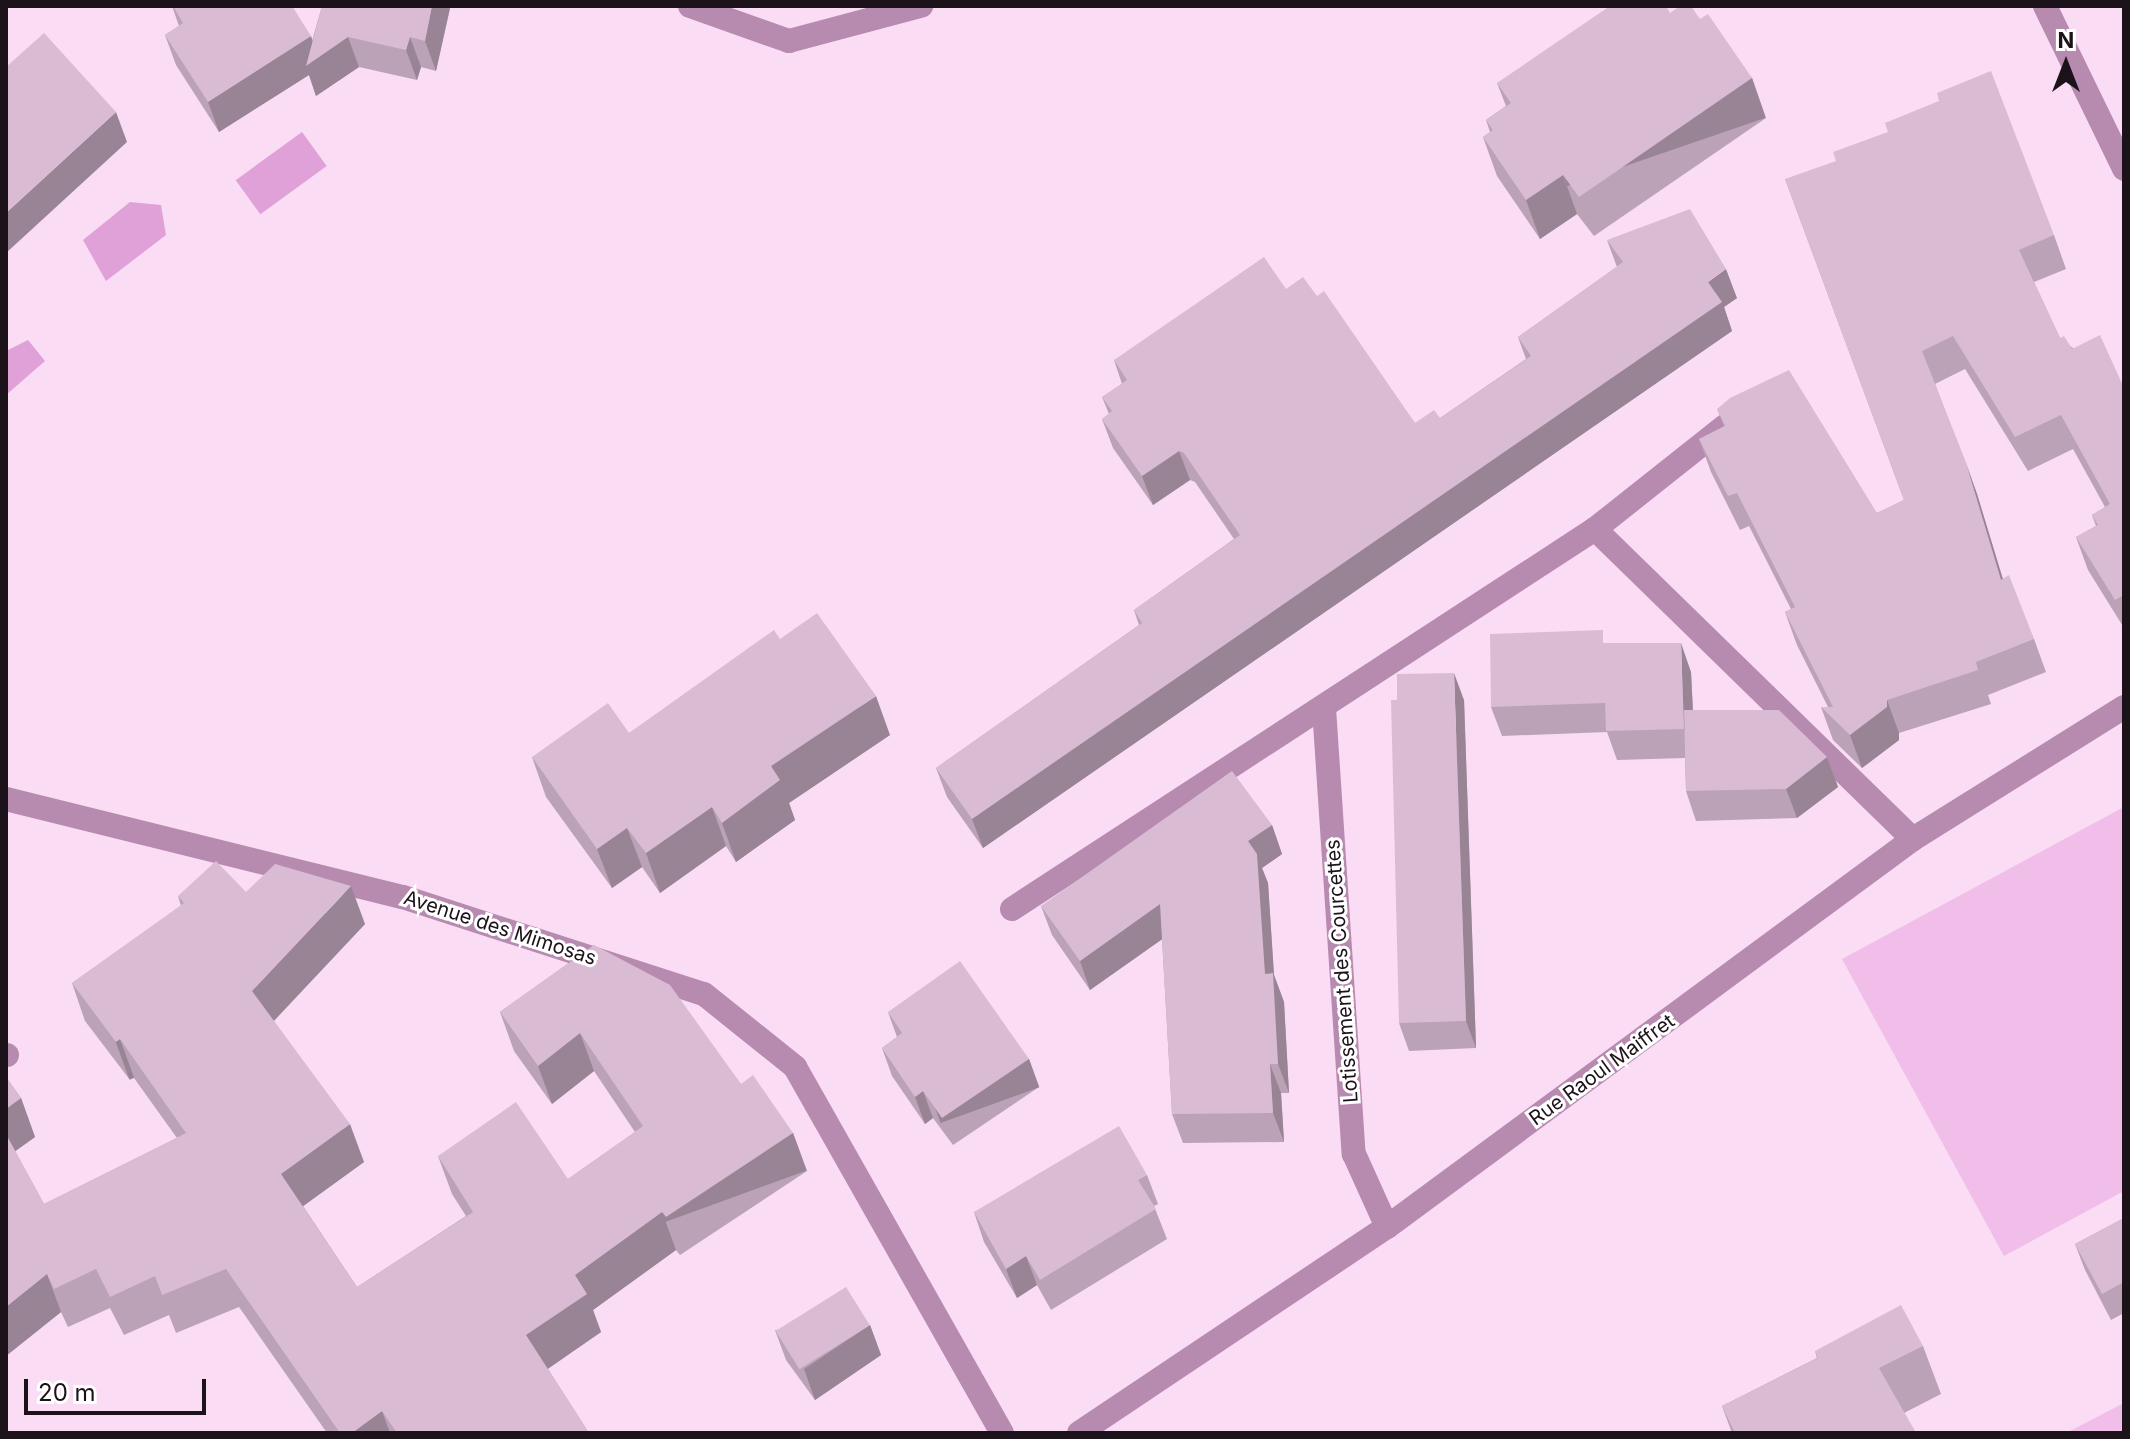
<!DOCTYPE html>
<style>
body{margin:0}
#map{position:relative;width:2130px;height:1439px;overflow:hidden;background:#fadcf5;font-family:Inter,sans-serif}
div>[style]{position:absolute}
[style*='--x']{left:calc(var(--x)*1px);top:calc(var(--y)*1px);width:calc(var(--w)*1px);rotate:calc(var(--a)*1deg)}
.green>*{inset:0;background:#f0bee9}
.water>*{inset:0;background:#e0a1d8;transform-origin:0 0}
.minor>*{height:24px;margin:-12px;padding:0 12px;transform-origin:12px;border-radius:12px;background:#b78bb0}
.wall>*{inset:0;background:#bba2b6}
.shaded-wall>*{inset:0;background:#988494;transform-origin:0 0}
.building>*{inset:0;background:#d9bcd4;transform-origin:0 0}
span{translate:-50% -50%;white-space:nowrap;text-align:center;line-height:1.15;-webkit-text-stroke:6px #fff;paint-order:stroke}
.street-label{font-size:20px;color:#1c121a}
.frame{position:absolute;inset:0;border:8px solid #1c121a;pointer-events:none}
.north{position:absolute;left:2026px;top:24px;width:80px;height:80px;-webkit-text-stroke:6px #fff;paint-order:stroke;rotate:0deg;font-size:22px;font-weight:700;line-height:32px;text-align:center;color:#1c121a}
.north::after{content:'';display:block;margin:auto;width:28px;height:36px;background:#1c121a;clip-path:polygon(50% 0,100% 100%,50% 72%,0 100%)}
.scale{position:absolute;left:24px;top:1379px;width:182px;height:36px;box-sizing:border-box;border:4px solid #1c121a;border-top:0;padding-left:10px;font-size:24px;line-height:28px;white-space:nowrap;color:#1c121a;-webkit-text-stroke:6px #fff;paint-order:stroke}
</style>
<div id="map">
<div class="green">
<div style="clip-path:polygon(2124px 807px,2124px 1191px,2004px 1256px,1842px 959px)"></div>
<div style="clip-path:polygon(2124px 1403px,2124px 1433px,2066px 1433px)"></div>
</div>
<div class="water">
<div style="left:302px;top:132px;width:42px;height:82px;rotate:54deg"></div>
<div style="clip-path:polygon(130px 202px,161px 205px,166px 235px,106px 281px,83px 240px)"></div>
<div style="clip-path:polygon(28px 340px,45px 361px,6px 395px,6px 351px)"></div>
</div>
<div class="minor">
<div style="--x:690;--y:6;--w:105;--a:19.5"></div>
<div style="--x:789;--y:41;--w:137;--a:-14.9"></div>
<div style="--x:2045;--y:6;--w:181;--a:64.1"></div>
<div style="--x:1595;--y:529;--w:444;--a:44.3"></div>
<div style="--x:1324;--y:708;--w:447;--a:86.2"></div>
<div style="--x:1354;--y:1154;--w:80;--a:65.7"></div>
<div style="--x:6;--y:799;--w:409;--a:13.9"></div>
<div style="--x:403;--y:897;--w:316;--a:17.9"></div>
<div style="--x:704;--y:994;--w:117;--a:38.7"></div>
<div style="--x:795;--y:1067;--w:420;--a:60.5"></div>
<div style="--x:1012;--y:909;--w:696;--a:-33.1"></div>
<div style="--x:1595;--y:529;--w:166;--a:-38.4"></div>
<div style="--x:6;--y:1055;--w:1;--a:0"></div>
<div style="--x:1079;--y:1433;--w:371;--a:-33.8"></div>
<div style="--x:1387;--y:1227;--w:654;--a:-36.41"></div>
<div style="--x:1913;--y:839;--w:249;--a:-32"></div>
</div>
<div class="wall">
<div style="clip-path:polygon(172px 6px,292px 6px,312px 41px,322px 6px,449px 6px,450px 8px,436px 71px,421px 67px,417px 80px,359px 67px,316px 96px,309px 75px,219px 132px,176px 65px,165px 35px,179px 26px)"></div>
<div style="clip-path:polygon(1670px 13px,1700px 19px,1752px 78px,1766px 118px,1594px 236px,1577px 214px,1540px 239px,1497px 176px,1483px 137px,1490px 132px,1486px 120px,1506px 106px,1497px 83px)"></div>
<div style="clip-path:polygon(1785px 179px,2054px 235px,2066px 269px,2034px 282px,2060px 338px,2124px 388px,2124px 628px,2088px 570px,2076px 537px,2096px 526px,2092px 515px,2105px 507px,2073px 449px,2028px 471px,1965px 369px,1935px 384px,1977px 494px,2003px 579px,2034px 639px,2046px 672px,1988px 695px,1991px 704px,1899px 733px,1899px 740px,1862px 768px,1833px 740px,1821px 707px,1828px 707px,1797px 645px,1785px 612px,1791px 609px,1749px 526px,1740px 530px,1711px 472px,1699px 439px,1724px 426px,1717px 409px,1877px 513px,1904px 500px)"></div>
<div style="clip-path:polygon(1607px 240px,1737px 298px,1724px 307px,1732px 331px,983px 848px,947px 797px,936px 768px,1139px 625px,1134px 610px,1234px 539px,1195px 482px,1190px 480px,1153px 505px,1113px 448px,1102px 419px,1109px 414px,1102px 397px,1122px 384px,1114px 360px,1286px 289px,1317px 296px,1415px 423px,1440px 418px,1526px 359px,1518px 337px,1617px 267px)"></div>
<div style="clip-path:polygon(780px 639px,890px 735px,789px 803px,795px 820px,736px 862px,726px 846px,660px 893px,642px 867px,612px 888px,546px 797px,532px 757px,629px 733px)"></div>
<div style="clip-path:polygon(1607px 643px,1691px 672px,1693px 710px,1827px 757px,1838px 787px,1797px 818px,1696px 821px,1686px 791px,1685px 758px,1617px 760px,1607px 732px,1502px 736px,1491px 707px)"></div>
<div style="clip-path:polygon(1464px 700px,1476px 1048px,1409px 1051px,1399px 1023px)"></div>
<div style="clip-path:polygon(1272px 825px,1282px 854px,1262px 868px,1268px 883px,1274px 975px,1284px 1002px,1289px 1093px,1281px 1093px,1284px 1142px,1183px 1143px,1172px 1114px,1162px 939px,1090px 990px,1052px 935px,1041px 906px)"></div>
<div style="clip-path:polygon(246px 892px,365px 924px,274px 1021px,364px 1162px,303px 1206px,357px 1287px,466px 1216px,452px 1194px,438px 1156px,568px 1179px,635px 1132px,594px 1071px,552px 1104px,514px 1051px,500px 1012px,594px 945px,793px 1133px,807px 1171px,680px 1255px,676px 1250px,593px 1310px,601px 1332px,548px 1369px,589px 1433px,327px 1433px,239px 1307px,176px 1333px,169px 1315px,124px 1335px,110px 1308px,68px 1327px,61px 1312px,6px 1356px,6px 1077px,21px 1098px,35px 1137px,15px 1151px,44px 1204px,177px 1138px,134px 1078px,130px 1080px,85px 1021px,72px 983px,181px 906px,178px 896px)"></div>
<div style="clip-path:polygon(888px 1012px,1029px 1059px,1039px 1087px,953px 1145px,933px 1118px,925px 1124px,892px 1076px,882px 1048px,897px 1037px)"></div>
<div style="clip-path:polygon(1147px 1175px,1158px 1204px,1154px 1206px,1167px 1239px,1051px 1310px,1037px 1285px,1017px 1298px,984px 1242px,974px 1212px)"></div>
<div style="clip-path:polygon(2124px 1218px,2124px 1313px,2111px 1320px,2085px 1270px,2075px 1244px)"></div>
<div style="clip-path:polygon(870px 1325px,881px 1355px,815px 1400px,786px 1360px,775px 1330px)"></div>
<div style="clip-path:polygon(1923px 1346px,1941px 1394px,1904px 1413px,1916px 1433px,1732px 1433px,1722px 1406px,1817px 1358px,1815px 1351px)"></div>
</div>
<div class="shaded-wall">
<div style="clip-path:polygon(432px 6px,449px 6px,450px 8px,436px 71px,425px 41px)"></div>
<div style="clip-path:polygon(311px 36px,318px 57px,348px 37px,359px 67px,316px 96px,309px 75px,219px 132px,208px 102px)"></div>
<div style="clip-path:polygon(410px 37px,421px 67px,417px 80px,406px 50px)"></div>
<div style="left:1752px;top:78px;width:42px;height:210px;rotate:71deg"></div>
<div style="clip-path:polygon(116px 112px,127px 142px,6px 253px,6px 213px)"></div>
<div style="clip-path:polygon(1563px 175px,1577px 214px,1540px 239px,1526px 200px)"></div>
<div style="clip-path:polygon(1726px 269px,1737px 298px,1724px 307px,1732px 331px,983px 848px,972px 819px)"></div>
<div style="clip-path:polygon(1179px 451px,1190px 480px,1153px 505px,1142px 476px)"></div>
<div style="clip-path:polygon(1965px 460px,1977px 494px,2013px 613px,2001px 580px)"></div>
<div style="clip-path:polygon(1681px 643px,1691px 672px,1695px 758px,1684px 729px)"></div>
<div style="clip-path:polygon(1454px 673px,1464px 700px,1476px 1048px,1466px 1021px)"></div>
<div style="clip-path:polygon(876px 696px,890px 735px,789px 803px,795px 820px,736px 862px,722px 823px,771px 766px)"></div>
<div style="clip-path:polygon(1887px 700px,1899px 733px,1899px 740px,1862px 768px,1850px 735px)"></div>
<div style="clip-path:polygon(1827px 757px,1838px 787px,1797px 818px,1786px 789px)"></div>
<div style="clip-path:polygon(712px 807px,726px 846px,660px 893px,646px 853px)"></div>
<div style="clip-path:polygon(1272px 825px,1282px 854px,1262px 868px,1268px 883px,1274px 975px,1284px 1002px,1289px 1093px,1278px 1064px,1265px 974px,1248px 841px)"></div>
<div style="clip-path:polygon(627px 828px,642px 867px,612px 888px,597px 849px)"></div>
<div style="clip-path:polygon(351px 886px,365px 924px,266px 1029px,252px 991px)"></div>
<div style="clip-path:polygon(1160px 904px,1171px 933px,1090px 990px,1080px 961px)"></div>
<div style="clip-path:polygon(580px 1033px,594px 1071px,552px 1104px,538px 1066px)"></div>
<div style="left:120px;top:1039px;width:41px;height:5px;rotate:70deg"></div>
<div style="left:1029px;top:1059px;width:30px;height:105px;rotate:70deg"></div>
<div style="clip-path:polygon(1270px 1064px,1281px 1093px,1284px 1142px,1273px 1113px)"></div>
<div style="clip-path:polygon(923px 1091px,933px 1118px,925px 1124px,915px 1097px)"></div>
<div style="clip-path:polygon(21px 1098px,35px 1137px,10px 1155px,6px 1142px,6px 1109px)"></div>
<div style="clip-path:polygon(350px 1124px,364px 1162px,295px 1212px,281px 1174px)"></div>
<div style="left:793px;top:1133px;width:40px;height:152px;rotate:70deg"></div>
<div style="clip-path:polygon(662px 1212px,676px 1250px,593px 1310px,601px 1332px,540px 1374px,526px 1335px,575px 1275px)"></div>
<div style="clip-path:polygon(1026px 1256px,1037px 1285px,1017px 1298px,1006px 1269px)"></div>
<div style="clip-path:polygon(47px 1274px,61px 1312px,6px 1356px,6px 1307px)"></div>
<div style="clip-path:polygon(870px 1325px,881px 1355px,815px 1400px,804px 1369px)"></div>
<div style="clip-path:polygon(382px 1411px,390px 1433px,352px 1433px)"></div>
</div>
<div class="building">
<div style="clip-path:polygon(173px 6px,292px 6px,311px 36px,208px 102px,165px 35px,183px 23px)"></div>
<div style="clip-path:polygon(322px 6px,432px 6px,425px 41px,410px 37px,406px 50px,348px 37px,306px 66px)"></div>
<div style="clip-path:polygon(1610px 6px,1666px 6px,1670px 13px,1680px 6px,1691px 6px,1700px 19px,1708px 14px,1752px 78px,1579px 197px,1563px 175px,1526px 200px,1483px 137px,1493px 130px,1486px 120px,1511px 103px,1497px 83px)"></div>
<div style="clip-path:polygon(44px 33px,116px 112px,6px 213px,6px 67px)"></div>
<div style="clip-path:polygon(1991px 71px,2054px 235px,2019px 250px,2060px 338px,2064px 336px,2072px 349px,2100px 335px,2124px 388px,2124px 595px,2115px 600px,2076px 537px,2098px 525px,2092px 515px,2110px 504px,2061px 415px,2015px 437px,1953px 336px,1922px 351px,1965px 460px,2001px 580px,2009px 575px,2034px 639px,1976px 662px,1978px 670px,1887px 700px,1887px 707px,1850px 735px,1821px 707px,1833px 707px,1785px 612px,1795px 607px,1737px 493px,1728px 496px,1699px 439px,1725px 426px,1717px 409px,1730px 398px,1789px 370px,1877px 513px,1904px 500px,1785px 179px,1836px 161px,1833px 152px,1888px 132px,1885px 123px,1939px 101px,1937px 93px)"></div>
<div style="clip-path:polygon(1690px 209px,1726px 269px,1708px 282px,1722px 302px,972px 819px,936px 768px,1142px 623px,1134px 610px,1240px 535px,1184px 453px,1179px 451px,1142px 476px,1102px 419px,1112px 411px,1102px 397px,1127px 380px,1114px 360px,1264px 257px,1286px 289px,1303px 277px,1317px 296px,1324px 291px,1415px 423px,1434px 410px,1440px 418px,1531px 356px,1518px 337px,1623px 262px,1607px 240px)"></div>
<div style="clip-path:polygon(817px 613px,876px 696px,771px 766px,780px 780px,722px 823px,712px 807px,646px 853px,627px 828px,597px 849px,532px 757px,608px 703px,629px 733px,774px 630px,780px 639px)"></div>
<div style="clip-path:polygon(1603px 630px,1603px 643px,1681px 643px,1684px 729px,1606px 731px,1605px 703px,1491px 707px,1490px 634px)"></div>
<div style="clip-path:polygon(1454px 673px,1466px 1021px,1399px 1023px,1391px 700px,1397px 700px,1397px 674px)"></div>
<div style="clip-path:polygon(1684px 710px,1779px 710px,1827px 757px,1786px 789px,1686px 791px)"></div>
<div style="clip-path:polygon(1232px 771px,1272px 825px,1248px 841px,1257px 854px,1265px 974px,1273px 973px,1278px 1064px,1270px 1064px,1273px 1113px,1172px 1114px,1160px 904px,1080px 961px,1041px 906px)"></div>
<div style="clip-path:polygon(216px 861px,246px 892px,275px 864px,351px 886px,252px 991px,350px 1124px,281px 1174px,357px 1287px,473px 1212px,438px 1156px,516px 1102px,568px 1179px,643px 1126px,580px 1033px,538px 1066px,500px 1012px,594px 945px,670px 985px,741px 1084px,753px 1075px,793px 1133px,666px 1217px,662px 1212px,575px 1275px,587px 1294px,526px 1335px,589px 1433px,397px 1433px,382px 1411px,352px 1433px,340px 1433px,226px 1269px,162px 1295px,155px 1276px,110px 1297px,96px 1269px,54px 1289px,47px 1274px,6px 1307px,6px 1134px,44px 1204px,186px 1133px,120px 1039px,116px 1042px,72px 983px,184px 903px,178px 896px)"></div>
<div style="clip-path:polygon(960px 961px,1029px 1059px,942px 1118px,923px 1091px,915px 1097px,882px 1048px,902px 1033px,888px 1012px)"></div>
<div style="clip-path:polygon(6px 1077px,21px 1098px,6px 1109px)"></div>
<div style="clip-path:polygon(1119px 1126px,1147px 1175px,1138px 1180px,1156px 1209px,1040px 1280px,1026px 1256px,1006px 1269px,974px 1212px)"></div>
<div style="clip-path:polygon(2124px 1218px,2124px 1282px,2102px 1294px,2075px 1244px)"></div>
<div style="left:846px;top:1287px;width:45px;height:83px;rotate:58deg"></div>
<div style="clip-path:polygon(1901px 1305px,1923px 1346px,1879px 1368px,1916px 1433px,1735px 1433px,1722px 1406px,1818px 1358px,1815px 1351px)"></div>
</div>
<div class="street-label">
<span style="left:500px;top:928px;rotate:18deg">Avenue des Mimosas</span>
<span style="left:1342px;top:971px;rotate:-94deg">Lotissement des Courcettes</span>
<span style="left:1602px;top:1070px;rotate:-36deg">Rue Raoul Maiffret</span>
</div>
<div class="frame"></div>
<div class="north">N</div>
<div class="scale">20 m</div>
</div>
